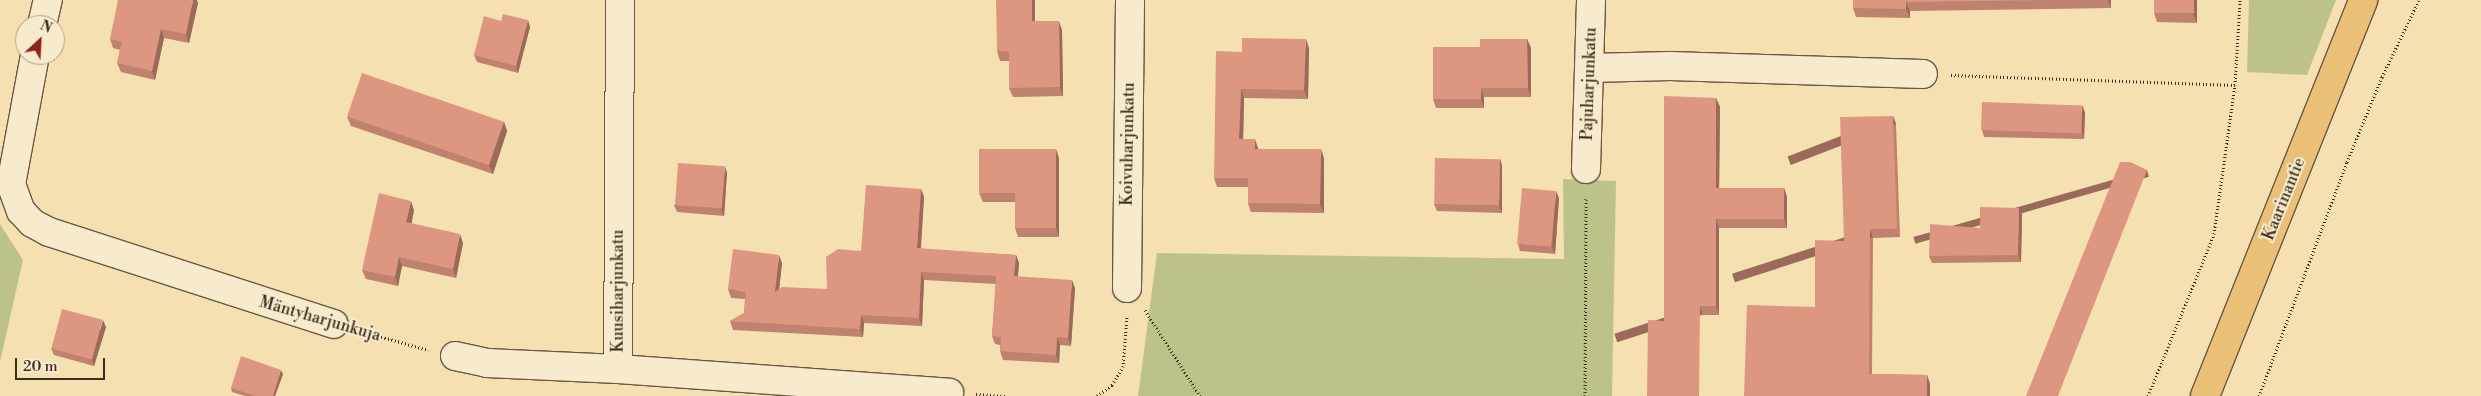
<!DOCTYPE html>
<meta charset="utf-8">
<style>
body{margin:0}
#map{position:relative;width:2481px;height:396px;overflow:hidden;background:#f5e0b2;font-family:"Libre Bodoni",serif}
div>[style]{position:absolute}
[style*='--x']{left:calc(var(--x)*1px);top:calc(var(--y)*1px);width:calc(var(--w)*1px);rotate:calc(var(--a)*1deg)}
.green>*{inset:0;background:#bdc28b}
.path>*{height:3px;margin-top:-1.5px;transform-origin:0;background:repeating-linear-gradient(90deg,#3d2b1d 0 1px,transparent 0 3.5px)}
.roads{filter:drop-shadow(1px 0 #6b5842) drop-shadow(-1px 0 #6b5842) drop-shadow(0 1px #6b5842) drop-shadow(0 -1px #6b5842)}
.minor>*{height:28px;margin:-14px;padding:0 14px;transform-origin:14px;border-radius:14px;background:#f8ebcd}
.major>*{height:28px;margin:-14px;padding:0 14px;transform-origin:14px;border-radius:14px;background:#eac079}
.wall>*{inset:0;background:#be826e}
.shaded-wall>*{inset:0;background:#9b6a5a;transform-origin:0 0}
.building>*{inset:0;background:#dd9780;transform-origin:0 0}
span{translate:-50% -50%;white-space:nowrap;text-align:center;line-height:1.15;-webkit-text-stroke:4px #f8ebcd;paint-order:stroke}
.street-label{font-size:16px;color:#3d2b1d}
.north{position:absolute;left:15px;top:15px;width:50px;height:50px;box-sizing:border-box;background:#f8ebcd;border:1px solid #ad9e87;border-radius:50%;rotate:25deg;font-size:14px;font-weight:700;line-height:20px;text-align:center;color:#3d2b1d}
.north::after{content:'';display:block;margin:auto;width:18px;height:22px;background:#8f2418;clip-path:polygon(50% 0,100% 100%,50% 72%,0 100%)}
.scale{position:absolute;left:15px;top:358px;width:90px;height:22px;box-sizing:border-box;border:2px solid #3d2b1d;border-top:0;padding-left:6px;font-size:15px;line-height:18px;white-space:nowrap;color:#3d2b1d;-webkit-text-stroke:4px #f8ebcd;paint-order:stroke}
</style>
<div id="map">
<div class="green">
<div style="clip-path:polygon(2249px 0,2336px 0,2307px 75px,2247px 72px)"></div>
<div style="clip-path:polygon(1563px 179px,1616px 181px,1612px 396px,1138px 396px,1157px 253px,1564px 259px)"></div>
<div style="clip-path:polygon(0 224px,23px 260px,0 362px)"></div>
</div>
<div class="path">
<div style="--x:1951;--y:75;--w:284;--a:2"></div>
<div style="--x:1145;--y:310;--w:102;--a:57.4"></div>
<div style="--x:361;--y:331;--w:70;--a:15.8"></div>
<div style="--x:976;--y:394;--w:30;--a:4"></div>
<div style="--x:1097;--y:396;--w:19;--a:-36"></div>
<div style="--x:1112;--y:385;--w:21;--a:-59"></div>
<div style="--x:1123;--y:367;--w:51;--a:-85.5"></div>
<div style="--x:1585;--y:396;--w:199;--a:-89.7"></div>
<div style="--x:2148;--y:396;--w:175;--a:-67.8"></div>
<div style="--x:2214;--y:234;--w:150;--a:-82"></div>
<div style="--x:2235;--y:85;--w:85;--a:-86.6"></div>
<div style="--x:2259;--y:396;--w:250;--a:-69.4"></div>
<div style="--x:2347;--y:162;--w:92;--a:-67.6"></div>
<div style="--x:2382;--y:77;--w:85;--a:-64.3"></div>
</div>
<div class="roads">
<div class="minor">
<div style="--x:620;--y:0;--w:369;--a:90.3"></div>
<div style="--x:618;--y:369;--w:332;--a:4.1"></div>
<div style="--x:42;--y:25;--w:26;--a:-77"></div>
<div style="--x:35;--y:55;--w:131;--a:100.5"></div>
<div style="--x:11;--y:184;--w:29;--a:70"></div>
<div style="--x:21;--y:211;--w:16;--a:47"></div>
<div style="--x:32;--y:223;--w:19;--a:28"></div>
<div style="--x:49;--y:232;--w:299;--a:17.9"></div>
<div style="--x:1590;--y:68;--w:80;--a:-1.4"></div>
<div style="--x:1670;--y:66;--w:253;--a:1.8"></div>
<div style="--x:1586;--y:169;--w:169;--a:-88.3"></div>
<div style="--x:1127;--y:288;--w:288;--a:-89.4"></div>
<div style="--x:455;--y:356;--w:33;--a:12"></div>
<div style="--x:487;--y:363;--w:131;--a:2.6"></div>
</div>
<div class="major">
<div style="--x:2205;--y:396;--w:426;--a:-68.2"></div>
</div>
</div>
<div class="wall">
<div style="clip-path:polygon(1035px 0,1035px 21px,1062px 30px,1063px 96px,1013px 97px,1009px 88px,1009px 61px,1000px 61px,997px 51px)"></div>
<div style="clip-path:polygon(1853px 0,2111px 0,2111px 8px,1910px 11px,1910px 18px,1856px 17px,1853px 8px)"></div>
<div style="clip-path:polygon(2197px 0,2197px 23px,2157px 22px,2154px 13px)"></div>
<div style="clip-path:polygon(198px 3px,189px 43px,164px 38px,155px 80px,121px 72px,117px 63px,120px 50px,113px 48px,110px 39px)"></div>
<div style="clip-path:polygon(501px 21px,530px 27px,518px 73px,477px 62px,474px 55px)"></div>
<div style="clip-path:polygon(1527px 39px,1531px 48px,1531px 97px,1484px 97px,1484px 108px,1436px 108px,1433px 99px,1480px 47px)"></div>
<div style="clip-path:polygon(1309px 48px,1308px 99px,1244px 98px,1243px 139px,1258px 148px,1258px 149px,1324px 158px,1324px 213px,1251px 212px,1248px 203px,1248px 187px,1217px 187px,1214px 178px,1242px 52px)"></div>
<div style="clip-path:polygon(1716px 98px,1720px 107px,1719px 188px,1784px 188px,1787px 197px,1787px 228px,1719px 228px,1719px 315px,1703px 315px,1664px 321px)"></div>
<div style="clip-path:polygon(2085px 112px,2084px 139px,1984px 137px,1982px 130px)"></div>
<div style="clip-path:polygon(1893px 116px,1896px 124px,1900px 237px,1873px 238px,1872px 374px,1927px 375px,1930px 384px,1744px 396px,1815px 307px,1844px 241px)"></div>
<div style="clip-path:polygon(347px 117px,504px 122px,507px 131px,493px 174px,351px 126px)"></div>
<div style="clip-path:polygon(1059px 158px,1059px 237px,1018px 237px,1015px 228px,1015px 202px,983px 202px,979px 193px)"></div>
<div style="clip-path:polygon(1500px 159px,1502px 166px,1502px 213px,1437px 211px,1434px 204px)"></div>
<div style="clip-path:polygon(727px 173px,724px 216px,677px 212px,674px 205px)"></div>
<div style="clip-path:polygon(921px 189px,924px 197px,921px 249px,1016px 255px,1019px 263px,1018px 277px,1075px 288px,1071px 346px,1060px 345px,1059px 363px,1003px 360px,1000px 351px,1000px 345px,995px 344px,992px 336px,996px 284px,924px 280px,922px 326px,864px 323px,863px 337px,733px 330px,730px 321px,744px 313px,745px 299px,731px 298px,728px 289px,782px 263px,779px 289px,827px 289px)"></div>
<div style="clip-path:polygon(1559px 198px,1555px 254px,1520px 251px,1518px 244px)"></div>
<div style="clip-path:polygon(2019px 208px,2022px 215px,2021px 262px,1932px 263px,1929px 256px)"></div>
<div style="clip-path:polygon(414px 210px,411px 224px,463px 243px,456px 278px,402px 266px,398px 286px,366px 279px,362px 270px)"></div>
<div style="clip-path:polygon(106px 327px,94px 366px,54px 355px,51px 348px)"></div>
<div style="clip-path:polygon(283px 374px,275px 396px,245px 396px,232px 392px,231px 388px)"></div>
</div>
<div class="shaded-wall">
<div style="clip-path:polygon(193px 0,197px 0,198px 3px,189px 43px,186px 34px)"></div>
<div style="clip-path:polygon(1032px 0,1035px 0,1035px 30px,1032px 21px)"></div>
<div style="clip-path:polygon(2108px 0,2111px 0,2111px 8px)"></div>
<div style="clip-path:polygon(2194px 0,2197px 0,2197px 23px,2193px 14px)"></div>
<div style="clip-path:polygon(1906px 2px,1910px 11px,1910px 18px,1906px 9px)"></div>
<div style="clip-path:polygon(528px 20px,530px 27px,518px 73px,516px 66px)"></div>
<div style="clip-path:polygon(1059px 21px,1062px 30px,1063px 96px,1060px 87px)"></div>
<div style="clip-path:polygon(161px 29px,164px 38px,155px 80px,152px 71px)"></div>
<div style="clip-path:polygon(1306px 39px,1309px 48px,1308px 99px,1304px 90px)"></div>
<div style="clip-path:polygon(1527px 39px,1531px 48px,1531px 97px,1528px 88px)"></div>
<div style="clip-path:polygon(1481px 88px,1484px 97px,1484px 108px,1481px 99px)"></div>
<div style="clip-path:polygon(1241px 89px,1244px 98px,1243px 148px,1239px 139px)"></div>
<div style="clip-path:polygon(1716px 98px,1720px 107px,1719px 197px,1716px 188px)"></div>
<div style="clip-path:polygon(2082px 105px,2085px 112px,2084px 139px,2082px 132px)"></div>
<div style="left:1893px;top:116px;width:9px;height:113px;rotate:69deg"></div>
<div style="clip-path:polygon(504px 122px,507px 131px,493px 174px,489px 165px)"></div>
<div style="clip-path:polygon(1255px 139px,1258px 148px,1259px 158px,1255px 149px)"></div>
<div style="clip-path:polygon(1056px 149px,1059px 158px,1059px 237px,1056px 228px)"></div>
<div style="clip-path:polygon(1321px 149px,1324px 158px,1324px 213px,1320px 204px)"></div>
<div style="clip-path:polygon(1500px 159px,1502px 166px,1502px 213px,1499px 206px)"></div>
<div style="clip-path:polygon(725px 166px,727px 173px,724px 216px,721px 209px)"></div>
<div style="left:2147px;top:170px;width:7px;height:243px;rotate:74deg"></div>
<div style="clip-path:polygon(1784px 188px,1787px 197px,1787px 228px,1784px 219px)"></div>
<div style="clip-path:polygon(921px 189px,924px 197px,920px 257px,917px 248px)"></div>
<div style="clip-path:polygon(1556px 191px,1559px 198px,1555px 254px,1552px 247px)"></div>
<div style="clip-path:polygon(411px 201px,414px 210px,410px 232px,406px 222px)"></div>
<div style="clip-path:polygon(2019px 208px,2022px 215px,2021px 262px,2018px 255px)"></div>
<div style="clip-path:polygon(1716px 219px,1719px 228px,1719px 315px,1716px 306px)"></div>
<div style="left:1870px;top:229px;width:9px;height:145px;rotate:72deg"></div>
<div style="clip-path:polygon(460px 234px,463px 243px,456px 278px,453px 269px)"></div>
<div style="clip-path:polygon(779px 255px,782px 263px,778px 300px,775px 292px)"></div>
<div style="clip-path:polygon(1016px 255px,1019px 263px,1017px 284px,1014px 276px)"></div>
<div style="clip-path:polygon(399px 257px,402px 266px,398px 286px,395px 277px)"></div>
<div style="clip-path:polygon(921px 272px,924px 280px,922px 326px,919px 318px)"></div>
<div style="clip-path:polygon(1072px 280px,1075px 288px,1071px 346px,1068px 338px)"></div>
<div style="left:1700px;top:306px;width:9px;height:90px;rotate:72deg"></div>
<div style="clip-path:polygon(861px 315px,864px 323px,863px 337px,860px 329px)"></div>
<div style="clip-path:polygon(103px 320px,106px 327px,94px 366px,92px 359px)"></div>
<div style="clip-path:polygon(1057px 337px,1060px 345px,1059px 363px,1056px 355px)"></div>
<div style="clip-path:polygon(281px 370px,283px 374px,275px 396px,273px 396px)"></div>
<div style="clip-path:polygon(1927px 375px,1930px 384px,1930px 396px,1927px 396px)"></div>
</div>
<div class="building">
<div style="clip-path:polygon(118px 0,193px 0,186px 34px,161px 29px,152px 71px,117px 63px,122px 42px,110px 39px)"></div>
<div style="clip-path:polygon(996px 0,1032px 0,1032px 21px,1059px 21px,1060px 87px,1009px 88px,1009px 52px,997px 51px)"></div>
<div style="clip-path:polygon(1853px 0,2050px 0,1906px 2px,1906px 9px,1853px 8px)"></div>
<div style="left:2154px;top:0;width:40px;height:13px"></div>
<div style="clip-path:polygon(503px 14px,528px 20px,516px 66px,474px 55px,484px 16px,501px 21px)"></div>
<div style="clip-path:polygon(1242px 38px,1306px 39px,1304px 90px,1241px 89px,1239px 139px,1255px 139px,1255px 149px,1321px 149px,1320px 204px,1248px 203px,1248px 178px,1214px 178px,1216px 51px,1242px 52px)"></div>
<div style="clip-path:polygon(1480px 39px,1527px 39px,1528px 88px,1481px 88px,1481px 99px,1433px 99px,1433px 47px,1480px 47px)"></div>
<div style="left:362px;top:73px;width:150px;height:46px;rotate:19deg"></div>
<div style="clip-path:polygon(1664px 96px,1716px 98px,1716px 188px,1784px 188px,1784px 219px,1716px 219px,1716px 306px,1700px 306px,1699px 396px,1647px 396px,1648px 320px,1664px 321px)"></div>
<div style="left:1982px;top:102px;width:100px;height:28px;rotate:2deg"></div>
<div style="clip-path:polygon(1893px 116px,1897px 229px,1870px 229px,1869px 374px,1927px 375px,1927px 396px,1744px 396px,1747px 305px,1815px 307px,1815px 240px,1844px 241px,1840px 117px)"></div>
<div style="clip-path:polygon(979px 149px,1056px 149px,1056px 228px,1015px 228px,1015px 193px,979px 193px)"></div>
<div style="left:1435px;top:158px;width:65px;height:46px;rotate:1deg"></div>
<div style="clip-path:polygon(2120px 162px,2130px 162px,2147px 170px,2058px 396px,2026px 396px)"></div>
<div style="left:678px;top:163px;width:47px;height:42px;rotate:4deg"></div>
<div style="clip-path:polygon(866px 185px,921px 189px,917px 248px,1016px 255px,1014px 276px,1072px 280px,1068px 338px,1057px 337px,1056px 355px,1000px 351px,1001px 337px,992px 336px,996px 276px,921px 272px,919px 318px,861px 315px,860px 329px,730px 321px,744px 313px,746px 292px,728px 289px,733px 249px,779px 255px,775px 292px,782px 287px,827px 289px,826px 257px,838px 249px,861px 251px)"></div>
<div style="left:1522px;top:188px;width:34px;height:56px;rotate:5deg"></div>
<div style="clip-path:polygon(379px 193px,411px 201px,406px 222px,460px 234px,453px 269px,399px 257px,395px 277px,362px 270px)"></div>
<div style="clip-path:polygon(1980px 207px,2019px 208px,2018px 255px,1929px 256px,1930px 224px,1980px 228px)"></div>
<div style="left:62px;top:309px;width:42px;height:41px;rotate:15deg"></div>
<div style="clip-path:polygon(241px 356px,281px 370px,273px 396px,256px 396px,231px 388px)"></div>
</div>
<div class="street-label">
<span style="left:1589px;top:84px;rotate:-88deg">Pajuharjunkatu</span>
<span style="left:1128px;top:144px;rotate:-89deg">Koivuharjunkatu</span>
<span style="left:2284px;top:199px;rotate:-68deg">Kaarinantie</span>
<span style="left:618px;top:291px;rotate:-90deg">Kuusiharjunkatu</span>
<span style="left:320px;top:319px;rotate:16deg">Mäntyharjunkuja</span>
</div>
<div class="north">N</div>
<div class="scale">20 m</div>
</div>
